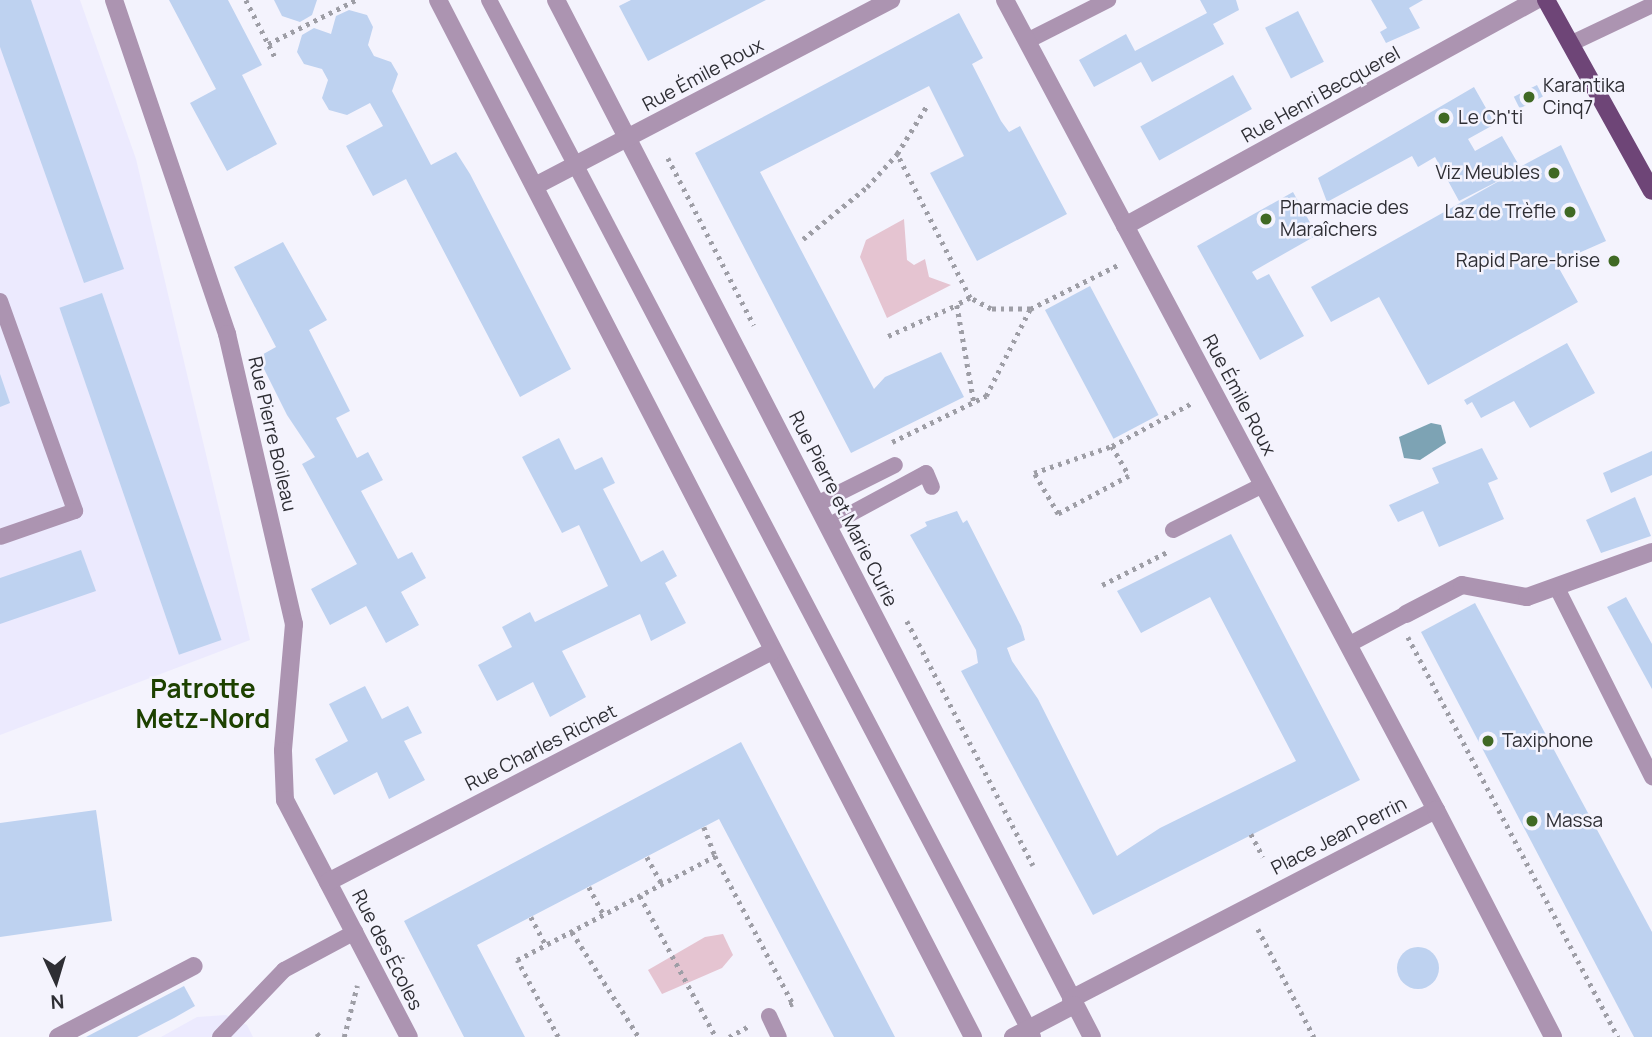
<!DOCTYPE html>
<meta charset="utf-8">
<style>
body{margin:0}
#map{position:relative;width:1652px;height:1037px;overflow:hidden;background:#f4f3fd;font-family:Manrope,sans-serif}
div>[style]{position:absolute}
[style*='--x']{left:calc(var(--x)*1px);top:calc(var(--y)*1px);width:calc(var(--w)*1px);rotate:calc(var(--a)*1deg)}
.built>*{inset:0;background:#eceafe}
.green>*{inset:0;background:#e5c4d1}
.water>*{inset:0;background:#7da3b4}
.building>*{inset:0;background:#bed2f0;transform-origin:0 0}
.round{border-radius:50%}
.path>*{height:4.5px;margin-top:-2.25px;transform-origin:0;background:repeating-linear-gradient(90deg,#9e9ea6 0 3.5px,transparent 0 8.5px)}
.lane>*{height:16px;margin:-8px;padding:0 8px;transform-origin:8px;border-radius:8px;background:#ac94b1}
.street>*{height:18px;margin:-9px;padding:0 9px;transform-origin:9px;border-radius:9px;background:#ac94b1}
.primary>*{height:18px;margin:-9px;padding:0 9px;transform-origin:9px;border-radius:9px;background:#6e4577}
.dots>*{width:19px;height:19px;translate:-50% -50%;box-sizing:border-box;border:4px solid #f4f3fd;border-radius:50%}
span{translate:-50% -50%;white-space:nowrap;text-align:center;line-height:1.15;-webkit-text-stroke:5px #f4f3fd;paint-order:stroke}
.street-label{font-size:19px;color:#2e2e34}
.poi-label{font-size:19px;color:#2e2e34}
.left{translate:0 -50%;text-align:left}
.right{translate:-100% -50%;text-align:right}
.district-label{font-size:26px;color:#1d4100;font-weight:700}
.north{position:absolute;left:21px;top:946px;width:70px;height:70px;-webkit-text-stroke:5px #f4f3fd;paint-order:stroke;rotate:176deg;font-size:19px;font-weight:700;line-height:28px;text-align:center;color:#2e2e34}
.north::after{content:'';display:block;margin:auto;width:24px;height:32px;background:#2e2e34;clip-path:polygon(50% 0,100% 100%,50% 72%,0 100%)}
</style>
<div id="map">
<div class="built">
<div style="clip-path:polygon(0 0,80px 0,136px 159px,250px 640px,0 735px)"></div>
<div style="clip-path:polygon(226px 1015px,247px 1025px,253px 1037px,161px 1037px,197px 1017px)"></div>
</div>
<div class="green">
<div style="clip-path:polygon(904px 219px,907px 260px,914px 265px,925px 259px,929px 277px,951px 285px,887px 318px,860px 257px,866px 240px)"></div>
<div style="clip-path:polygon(723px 934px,733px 955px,722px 968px,662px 994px,648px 970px,705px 937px)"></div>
</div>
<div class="water">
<div style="clip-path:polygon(1431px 423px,1441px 425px,1446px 443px,1420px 460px,1404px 458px,1399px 437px)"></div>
</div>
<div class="building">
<div style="clip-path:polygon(0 0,31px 0,124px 269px,84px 283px,0 47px)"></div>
<div style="clip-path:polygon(169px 0,228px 0,262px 65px,242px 75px,277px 144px,227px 171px,190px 103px,216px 89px)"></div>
<div style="clip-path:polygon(274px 0,317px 0,312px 15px,300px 22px,282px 16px)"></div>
<div style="clip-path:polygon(631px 0,766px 0,648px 61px,619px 6px)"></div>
<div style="clip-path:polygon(1200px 0,1236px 0,1239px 10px,1213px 24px,1224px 44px,1152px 82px,1141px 62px,1094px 87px,1079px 60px,1126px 34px,1135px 51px,1207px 13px)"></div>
<div style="clip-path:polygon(1371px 0,1423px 0,1409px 8px,1420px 28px,1386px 43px,1380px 32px,1387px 28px)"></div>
<div style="clip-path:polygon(349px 10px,367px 15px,373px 27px,368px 45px,374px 56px,391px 62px,398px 74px,392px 91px,431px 165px,456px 152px,470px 174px,571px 369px,520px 397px,406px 179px,373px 196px,346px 146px,383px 126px,370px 103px,347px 115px,329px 110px,322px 98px,328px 80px,322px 69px,304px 64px,297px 52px,302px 35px,314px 28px,331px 34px,336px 16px)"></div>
<div style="left:1298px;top:11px;width:57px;height:37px;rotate:63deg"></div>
<div style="clip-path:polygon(959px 13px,983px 58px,972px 64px,1001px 121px,1009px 132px,1020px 126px,1067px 214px,977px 261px,930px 173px,964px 156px,929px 86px,760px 172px,874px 389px,885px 377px,941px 352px,964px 397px,851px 453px,695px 153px)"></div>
<div style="left:1233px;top:75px;width:39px;height:106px;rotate:61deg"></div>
<div style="left:1537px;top:85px;width:13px;height:26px;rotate:63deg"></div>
<div style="clip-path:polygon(1474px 87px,1495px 124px,1468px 139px,1475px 151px,1502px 136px,1520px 167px,1561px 145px,1606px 241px,1556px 263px,1578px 302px,1428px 385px,1379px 297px,1331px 322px,1311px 287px,1508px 176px,1459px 201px,1435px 157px,1418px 167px,1412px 156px,1327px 202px,1318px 178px)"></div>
<div style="clip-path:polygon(1293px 192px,1317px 235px,1252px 272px,1257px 280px,1269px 274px,1304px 336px,1260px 360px,1197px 246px)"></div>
<div style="clip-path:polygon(283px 242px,327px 320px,309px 330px,350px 411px,336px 418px,357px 458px,368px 452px,383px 480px,361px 491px,398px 559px,412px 552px,426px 578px,401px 592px,419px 625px,386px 643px,366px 606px,330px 625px,311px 589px,357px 564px,302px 464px,315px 457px,287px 415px,258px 357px,276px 347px,234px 267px)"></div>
<div style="left:1090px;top:286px;width:146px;height:51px;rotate:62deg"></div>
<div style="left:102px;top:293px;width:367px;height:45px;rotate:71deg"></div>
<div style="clip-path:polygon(1567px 343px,1595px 393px,1530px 428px,1514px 401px,1481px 418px,1472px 402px,1467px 405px,1464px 400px)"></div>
<div style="clip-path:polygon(0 374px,10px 403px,0 407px)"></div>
<div style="clip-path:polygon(559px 438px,575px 470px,602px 457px,615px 483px,603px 489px,641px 562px,663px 550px,677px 576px,665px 583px,686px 623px,651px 641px,640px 614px,562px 651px,586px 697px,550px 717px,533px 682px,497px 701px,478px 665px,512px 647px,502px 627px,530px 612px,535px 622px,608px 586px,579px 525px,562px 533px,522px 457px)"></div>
<div style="clip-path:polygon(1482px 448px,1498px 479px,1488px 483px,1504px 519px,1439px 547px,1423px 511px,1398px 522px,1389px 505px,1439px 483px,1432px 468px)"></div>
<div style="clip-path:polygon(1652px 451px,1652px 475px,1611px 493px,1603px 473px)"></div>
<div style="clip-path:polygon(1635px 497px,1651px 536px,1601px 553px,1586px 520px)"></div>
<div style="clip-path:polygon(957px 511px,963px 523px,967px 520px,1021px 626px,1025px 640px,1007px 648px,1012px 661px,1038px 699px,1117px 856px,1160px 828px,1296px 761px,1210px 597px,1141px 633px,1117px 591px,1231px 534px,1360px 780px,1093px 915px,961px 671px,978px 663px,976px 650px,910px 535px,927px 526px,925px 522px)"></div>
<div style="clip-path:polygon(81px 550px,96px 591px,0 624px,0 578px)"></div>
<div style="clip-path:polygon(1626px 597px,1652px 644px,1652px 689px,1607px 607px)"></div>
<div style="clip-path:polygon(1475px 603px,1652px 932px,1652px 1037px,1634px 1037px,1421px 632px)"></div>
<div style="clip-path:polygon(365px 686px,382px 719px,408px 706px,422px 733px,404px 741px,425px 780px,389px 799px,377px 772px,334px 795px,315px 759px,348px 741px,329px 704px)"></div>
<div style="clip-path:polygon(741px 742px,895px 1037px,834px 1037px,719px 819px,477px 945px,525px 1037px,464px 1037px,404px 921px)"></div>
<div style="clip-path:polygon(96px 810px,112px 921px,0 937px,0 823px)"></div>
<div class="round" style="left:1397px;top:947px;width:42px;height:42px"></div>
<div style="clip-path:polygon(184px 986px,195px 1006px,174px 1018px,137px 1037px,86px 1037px)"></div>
</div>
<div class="path">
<div style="--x:246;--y:0;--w:64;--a:63"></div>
<div style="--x:268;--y:44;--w:98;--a:-26.6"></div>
<div style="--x:668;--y:158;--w:188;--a:62.8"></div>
<div style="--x:803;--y:239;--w:82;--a:-39.1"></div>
<div style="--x:867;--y:187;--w:45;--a:-47.7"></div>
<div style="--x:897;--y:154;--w:55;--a:-58.3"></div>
<div style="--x:970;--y:298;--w:15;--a:152"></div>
<div style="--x:957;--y:305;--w:98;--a:80.1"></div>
<div style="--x:1030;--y:309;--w:101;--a:-26.6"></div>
<div style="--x:888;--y:336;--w:76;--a:-24.2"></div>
<div style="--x:892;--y:442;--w:105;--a:-26.1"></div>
<div style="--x:986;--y:396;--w:97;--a:-63.2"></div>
<div style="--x:1030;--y:309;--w:39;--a:180"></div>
<div style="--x:991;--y:309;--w:24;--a:-152"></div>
<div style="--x:970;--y:298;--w:161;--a:-116.9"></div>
<div style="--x:1112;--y:446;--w:34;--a:60"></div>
<div style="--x:1129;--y:476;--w:81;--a:151.8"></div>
<div style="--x:1058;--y:514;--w:48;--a:-120.3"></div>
<div style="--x:1034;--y:473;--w:83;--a:-19.1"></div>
<div style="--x:1112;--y:446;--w:91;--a:-28.3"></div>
<div style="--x:1102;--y:585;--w:73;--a:-26.9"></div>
<div style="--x:907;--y:621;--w:275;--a:62.7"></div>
<div style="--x:1408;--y:637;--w:452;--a:62.3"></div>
<div style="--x:704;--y:827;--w:31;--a:69"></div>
<div style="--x:1251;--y:834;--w:26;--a:62"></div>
<div style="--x:647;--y:857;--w:31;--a:61"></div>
<div style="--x:589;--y:887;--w:32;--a:62"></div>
<div style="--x:640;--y:896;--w:160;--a:61.7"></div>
<div style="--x:531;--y:917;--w:32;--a:62"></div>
<div style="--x:1258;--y:929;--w:122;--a:62.6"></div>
<div style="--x:572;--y:932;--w:125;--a:57.5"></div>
<div style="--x:317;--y:1033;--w:5;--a:53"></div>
<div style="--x:344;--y:1037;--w:53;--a:-75.7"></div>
<div style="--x:558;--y:1037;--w:87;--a:-118"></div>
<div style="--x:517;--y:960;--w:224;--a:-27.7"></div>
<div style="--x:715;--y:856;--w:167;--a:62.2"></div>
<div style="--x:793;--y:1004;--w:5;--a:158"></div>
<div style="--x:729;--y:1037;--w:23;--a:-29"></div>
</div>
<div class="lane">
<div style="--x:489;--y:0;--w:1171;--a:62.32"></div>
<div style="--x:1027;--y:41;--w:91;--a:-26.8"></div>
<div style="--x:1570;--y:44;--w:91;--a:-25.4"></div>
<div style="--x:0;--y:301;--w:223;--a:70.3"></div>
<div style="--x:75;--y:511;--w:79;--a:160.9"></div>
<div style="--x:817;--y:504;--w:87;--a:-26.6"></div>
<div style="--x:828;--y:526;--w:111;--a:-28.4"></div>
<div style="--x:926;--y:473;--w:15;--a:67"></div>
<div style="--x:1173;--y:530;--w:101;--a:-26.6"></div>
<div style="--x:1557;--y:588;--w:212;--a:63.3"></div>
<div style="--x:1348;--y:645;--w:66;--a:-28.1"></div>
<div style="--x:769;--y:1016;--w:23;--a:65"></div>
<div style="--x:220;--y:1037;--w:93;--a:-46.3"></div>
<div style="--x:284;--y:970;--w:81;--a:-28.2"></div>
</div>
<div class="street">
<div style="--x:114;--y:0;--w:353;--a:71.3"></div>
<div style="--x:227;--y:334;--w:298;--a:77"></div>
<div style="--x:294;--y:624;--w:127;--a:95"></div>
<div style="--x:283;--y:751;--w:49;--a:87.7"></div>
<div style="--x:285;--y:800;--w:267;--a:62.4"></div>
<div style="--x:438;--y:0;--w:1167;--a:62.71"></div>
<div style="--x:556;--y:0;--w:1167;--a:62.67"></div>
<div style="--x:1005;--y:0;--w:918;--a:61.98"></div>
<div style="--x:535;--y:186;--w:402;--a:-27.6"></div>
<div style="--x:1125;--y:226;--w:469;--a:-28.8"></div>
<div style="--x:1406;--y:614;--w:63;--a:-27.4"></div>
<div style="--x:1462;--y:585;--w:66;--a:10.5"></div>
<div style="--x:1527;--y:597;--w:133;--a:-19.8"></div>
<div style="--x:328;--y:882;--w:500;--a:-27.49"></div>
<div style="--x:1071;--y:999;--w:411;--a:-27.4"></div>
<div style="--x:1436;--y:810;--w:255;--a:62.7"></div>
<div style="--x:58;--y:1037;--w:153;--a:-27.6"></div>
<div style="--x:1013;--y:1037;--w:69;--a:-27.7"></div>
</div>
<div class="primary">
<div style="--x:1546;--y:0;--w:218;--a:61"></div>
</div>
<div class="dots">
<div style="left:1529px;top:97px;background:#406924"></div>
<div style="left:1444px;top:118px;background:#406924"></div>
<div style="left:1554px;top:173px;background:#406924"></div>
<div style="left:1570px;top:212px;background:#406924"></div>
<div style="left:1266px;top:219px;background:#406924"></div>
<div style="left:1614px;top:261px;background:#406924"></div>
<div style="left:1488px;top:741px;background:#406924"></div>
<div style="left:1532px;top:821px;background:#406924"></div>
</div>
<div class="street-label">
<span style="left:703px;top:75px;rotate:-28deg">Rue Émile Roux</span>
<span style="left:1321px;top:95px;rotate:-29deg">Rue Henri Becquerel</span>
<span style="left:1239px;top:395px;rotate:62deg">Rue Émile Roux</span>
<span style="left:272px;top:434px;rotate:77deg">Rue Pierre Boileau</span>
<span style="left:843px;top:509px;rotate:63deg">Rue Pierre et Marie Curie</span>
<span style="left:541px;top:748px;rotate:-27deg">Rue Charles Richet</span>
<span style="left:1339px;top:836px;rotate:-27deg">Place Jean Perrin</span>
<span style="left:387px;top:950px;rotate:63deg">Rue des Écoles</span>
</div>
<div class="poi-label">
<span class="left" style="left:1543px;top:97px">Karantika<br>Cinq7</span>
<span class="left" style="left:1458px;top:118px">Le Ch'ti</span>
<span class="right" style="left:1540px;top:173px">Viz Meubles</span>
<span class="left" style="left:1280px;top:219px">Pharmacie des<br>Maraîchers</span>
<span class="right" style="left:1556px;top:212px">Laz de Trèfle</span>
<span class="right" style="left:1600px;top:261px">Rapid Pare-brise</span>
<span class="left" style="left:1502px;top:741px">Taxiphone</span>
<span class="left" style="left:1546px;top:821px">Massa</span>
</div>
<div class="district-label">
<span style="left:203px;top:704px">Patrotte<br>Metz-Nord</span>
</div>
<div class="north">N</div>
</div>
